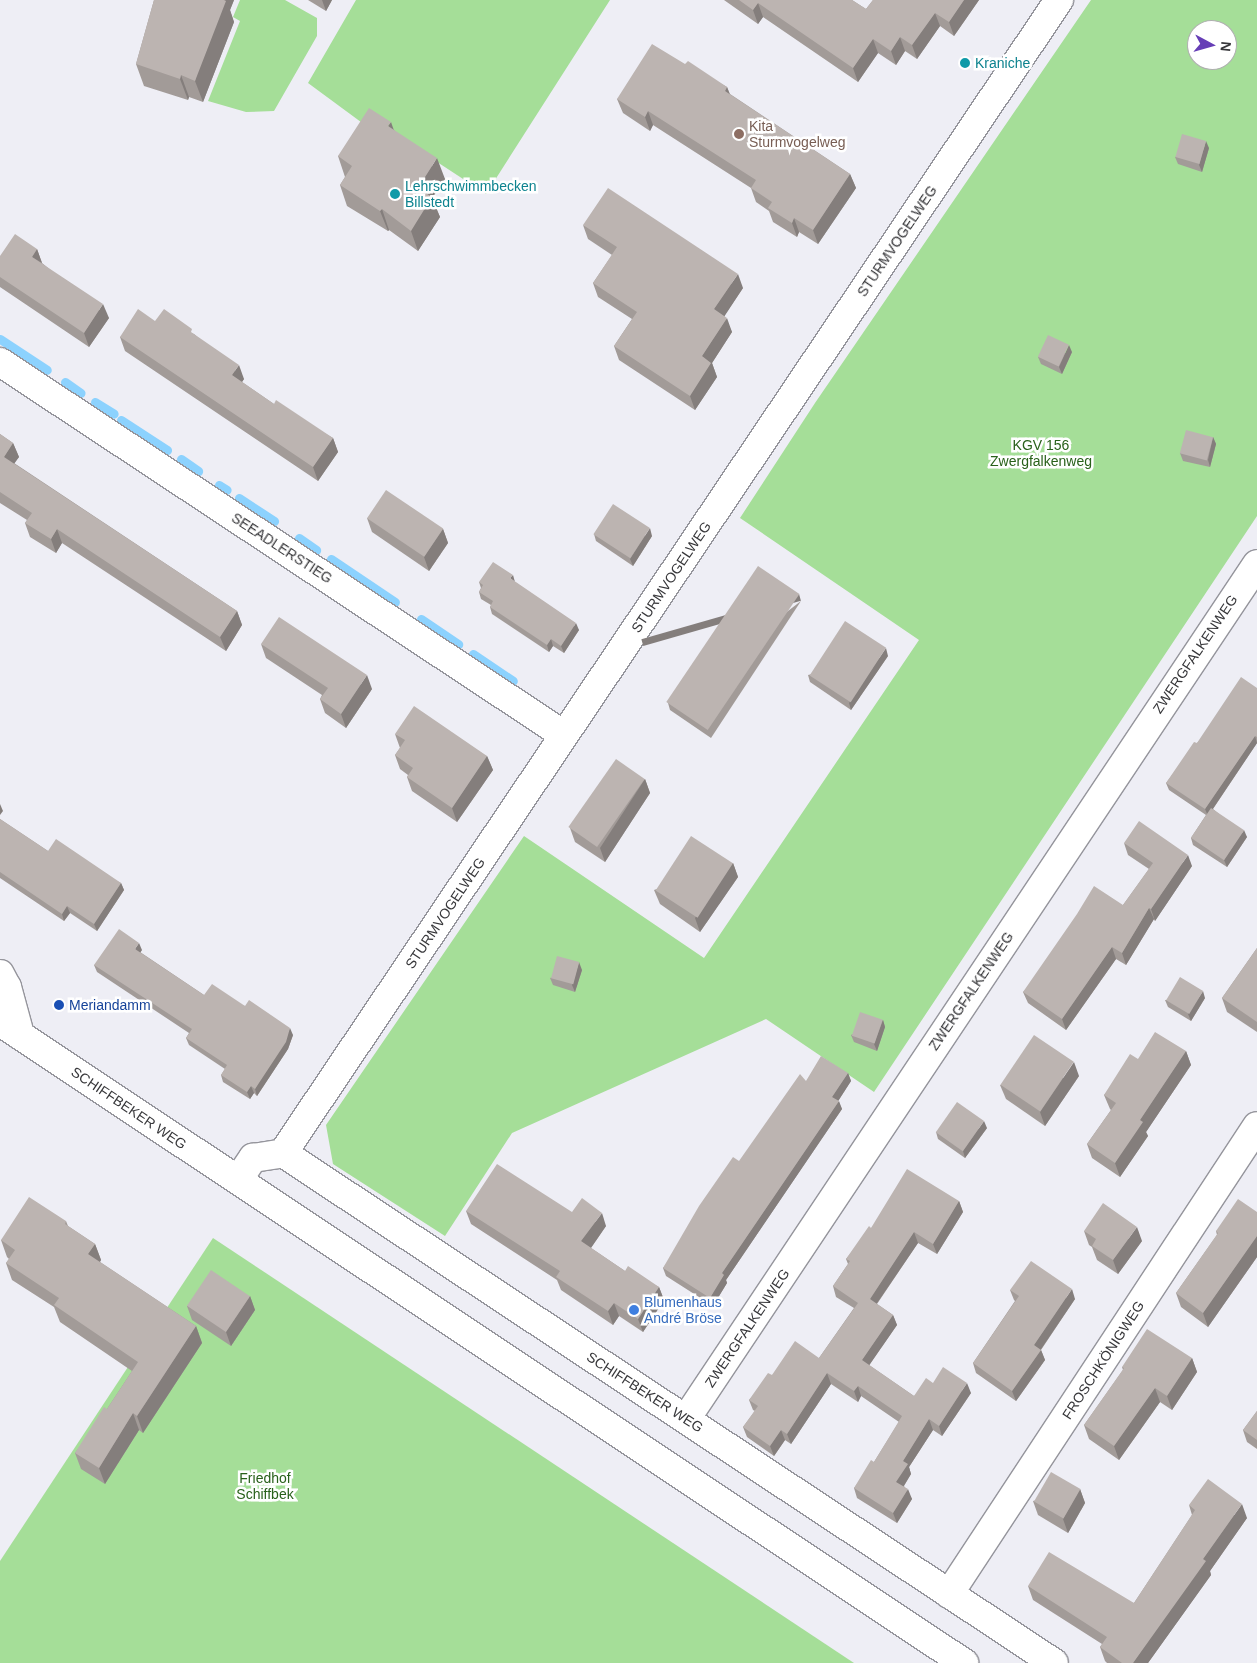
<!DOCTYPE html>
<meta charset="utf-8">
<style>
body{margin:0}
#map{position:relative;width:1257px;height:1663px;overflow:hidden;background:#eeeef5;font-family:Helvetica,sans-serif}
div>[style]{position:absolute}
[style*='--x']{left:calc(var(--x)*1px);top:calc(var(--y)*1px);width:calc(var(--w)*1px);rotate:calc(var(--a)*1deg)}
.green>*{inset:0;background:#a5de98}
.stream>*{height:9px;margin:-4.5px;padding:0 4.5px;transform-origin:4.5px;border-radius:4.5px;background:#8cd2fe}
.roads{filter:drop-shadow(1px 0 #95959c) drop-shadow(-1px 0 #95959c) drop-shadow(0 1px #95959c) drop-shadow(0 -1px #95959c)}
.minor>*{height:28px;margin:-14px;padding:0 14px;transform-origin:14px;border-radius:14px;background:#fff}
.major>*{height:28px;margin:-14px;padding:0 14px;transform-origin:14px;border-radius:14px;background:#fff}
.wall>*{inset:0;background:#a29b98}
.shaded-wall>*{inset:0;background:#847e7c;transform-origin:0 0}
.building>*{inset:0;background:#bcb4b1;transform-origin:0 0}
.dots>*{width:14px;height:14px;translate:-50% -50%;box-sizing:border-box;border:2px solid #fff;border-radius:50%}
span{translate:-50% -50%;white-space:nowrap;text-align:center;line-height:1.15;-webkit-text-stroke:5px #fff;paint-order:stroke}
.culture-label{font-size:14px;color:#0d838f}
.left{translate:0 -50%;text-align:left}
.education-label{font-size:14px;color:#785e54}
.street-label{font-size:14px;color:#37373a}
.park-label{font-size:14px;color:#29611b}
.transit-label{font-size:14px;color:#164399}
.shop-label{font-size:14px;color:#366cbe}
.north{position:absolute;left:1187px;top:20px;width:50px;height:50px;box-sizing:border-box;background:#fff;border:1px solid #afafb0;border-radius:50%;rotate:96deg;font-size:14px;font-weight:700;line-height:20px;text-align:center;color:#37373a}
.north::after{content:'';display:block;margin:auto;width:18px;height:22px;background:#663eb6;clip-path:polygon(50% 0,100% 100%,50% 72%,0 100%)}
</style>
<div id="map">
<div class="green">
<div style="clip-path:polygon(240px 0,285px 0,317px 18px,317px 36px,274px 111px,246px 112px,208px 101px,240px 21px,233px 17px)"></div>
<div style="clip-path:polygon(356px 0,610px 0,486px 194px,370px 118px,365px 125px,308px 83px)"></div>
<div style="clip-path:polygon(evenodd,1091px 0,1257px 0,1257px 516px,874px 1092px,766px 1019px,512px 1133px,445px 1236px,333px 1164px,326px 1125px,524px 836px,704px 958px,919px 640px,740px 518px,815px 403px,1091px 0,1197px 30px,1227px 30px,1227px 60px,1197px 60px,1197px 30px)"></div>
<div style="clip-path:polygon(213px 1238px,854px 1663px,0 1663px,0 1561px)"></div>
</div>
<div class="stream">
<div style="--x:0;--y:339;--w:56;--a:33.4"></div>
<div style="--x:65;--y:382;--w:19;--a:35"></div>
<div style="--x:95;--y:402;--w:22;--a:32"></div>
<div style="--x:121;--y:420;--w:55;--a:33.1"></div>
<div style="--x:181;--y:459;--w:21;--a:35"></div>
<div style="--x:219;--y:485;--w:9;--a:32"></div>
<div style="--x:239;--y:498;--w:42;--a:33.3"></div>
<div style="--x:299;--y:538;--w:21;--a:35"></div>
<div style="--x:331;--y:559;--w:77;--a:33.9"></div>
<div style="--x:421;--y:619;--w:45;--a:34"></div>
<div style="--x:473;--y:654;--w:48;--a:34"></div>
</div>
<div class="roads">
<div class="minor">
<div style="--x:0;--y:362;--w:676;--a:33.48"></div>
<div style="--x:0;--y:974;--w:15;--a:62"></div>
<div style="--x:7;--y:987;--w:50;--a:74.8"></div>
<div style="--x:283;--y:1153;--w:1390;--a:-56.06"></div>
<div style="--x:238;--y:1180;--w:27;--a:-56"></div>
<div style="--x:253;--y:1158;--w:30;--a:-9"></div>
<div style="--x:283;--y:1153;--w:924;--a:33.48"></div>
<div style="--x:686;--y:1419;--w:1028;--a:-56.26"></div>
<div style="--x:949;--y:1594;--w:560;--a:-56.65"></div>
</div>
<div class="major">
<div style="--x:0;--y:1022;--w:1158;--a:33.62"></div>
</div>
</div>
<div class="wall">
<div style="clip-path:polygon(154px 0,234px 0,230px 10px,234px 22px,203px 102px,189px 97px,188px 100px,144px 86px,136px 64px)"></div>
<div style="clip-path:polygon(308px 0,332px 0,326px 11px)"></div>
<div style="clip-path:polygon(724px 0,852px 0,866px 9px,873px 0,979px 0,954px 36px,940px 26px,917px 59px,905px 51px,896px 65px,878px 53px,858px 82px,763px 17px,758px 24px)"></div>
<div style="clip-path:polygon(685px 64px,727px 87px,730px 94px,850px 174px,856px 188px,818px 244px,799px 232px,797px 237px,773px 222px,769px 211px,756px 202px,751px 188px,653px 125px,650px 131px,623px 113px,617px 99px)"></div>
<div style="clip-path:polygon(394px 130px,445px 179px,432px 198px,440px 217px,418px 251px,389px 230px,388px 231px,347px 206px,340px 185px,345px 177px,338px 156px)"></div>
<div style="clip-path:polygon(1209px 148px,1202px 172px,1178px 164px,1175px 157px)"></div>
<div style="clip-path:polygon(583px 225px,743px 288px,724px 316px,732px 332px,712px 363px,717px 377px,695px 410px,619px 360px,614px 346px,632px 319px,598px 297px,593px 283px,612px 255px,588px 239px)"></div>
<div style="clip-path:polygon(37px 249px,42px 263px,109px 318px,89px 347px,0 287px,0 256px)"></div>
<div style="clip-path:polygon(155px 321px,194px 334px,244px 379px,242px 382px,274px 404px,333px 438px,338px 452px,318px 481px,125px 351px,120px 337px)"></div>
<div style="clip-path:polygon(1072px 352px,1062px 374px,1041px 364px,1038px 357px)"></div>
<div style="clip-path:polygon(0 434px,13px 443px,19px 457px,14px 463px,237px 611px,242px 625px,226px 651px,62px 543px,56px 553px,30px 537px,25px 523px,27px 520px,0 503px)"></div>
<div style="clip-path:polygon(1213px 437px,1216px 444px,1210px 467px,1183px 461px,1180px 453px)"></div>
<div style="clip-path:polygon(367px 518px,443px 529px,448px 543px,429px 571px,372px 532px)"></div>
<div style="clip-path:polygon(594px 534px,652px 536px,633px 566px,596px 541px)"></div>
<div style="clip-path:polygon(479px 582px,515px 582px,579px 630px,564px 653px,553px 646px,549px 652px,492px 614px,490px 607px,491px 605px,481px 599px,479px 592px,481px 588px)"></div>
<div style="clip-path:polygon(801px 601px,711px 738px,670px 710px,668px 703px)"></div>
<div style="clip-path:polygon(261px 644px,372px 689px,346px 728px,325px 713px,320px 699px,322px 695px,266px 658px)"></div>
<div style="clip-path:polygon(888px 656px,851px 710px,810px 682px,808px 675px)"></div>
<div style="clip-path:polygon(1257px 688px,1257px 743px,1213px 809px,1247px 837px,1227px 867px,1193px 845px,1191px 838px,1206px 815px,1169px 790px,1166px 783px,1197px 743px)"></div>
<div style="clip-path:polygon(395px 734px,487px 756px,493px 770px,457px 822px,412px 791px,407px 777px,408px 775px,400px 769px,395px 755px,400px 748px)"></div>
<div style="clip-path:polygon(645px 779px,650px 793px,605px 862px,575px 842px,570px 828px)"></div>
<div style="clip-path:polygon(0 819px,48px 851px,121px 883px,124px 890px,97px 931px,70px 913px,64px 921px,0 878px)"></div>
<div style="clip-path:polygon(1124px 843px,1192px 866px,1155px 921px,1154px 919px,1126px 965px,1116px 959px,1066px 1030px,1028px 1003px,1023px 992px,1123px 905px,1149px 869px,1128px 855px)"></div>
<div style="clip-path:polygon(733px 863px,738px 877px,700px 932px,660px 904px,654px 890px)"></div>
<div style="clip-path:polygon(1257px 948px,1257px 1032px,1227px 1012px,1222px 998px)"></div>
<div style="clip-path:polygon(142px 950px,140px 952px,204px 995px,245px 1006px,293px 1035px,288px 1049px,257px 1096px,254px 1093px,250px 1099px,223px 1082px,221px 1075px,225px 1069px,189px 1045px,186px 1038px,189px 1033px,97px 972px,94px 965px)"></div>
<div style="clip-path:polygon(582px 970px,575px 992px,553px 985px,550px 978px)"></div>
<div style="clip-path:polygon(1205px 998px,1191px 1021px,1168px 1007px,1165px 1000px)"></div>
<div style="clip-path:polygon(883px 1020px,885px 1027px,877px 1051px,854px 1042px,851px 1035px)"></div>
<div style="clip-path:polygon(1186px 1051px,1191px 1065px,1146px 1132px,1148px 1136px,1120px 1177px,1092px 1158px,1087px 1144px,1111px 1110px,1110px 1109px,1104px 1095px,1138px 1059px)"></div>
<div style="clip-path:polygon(848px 1073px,851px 1081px,838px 1101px,842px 1109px,726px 1280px,727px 1283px,713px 1306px,666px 1276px,663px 1268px,806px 1081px)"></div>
<div style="clip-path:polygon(1079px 1076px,1045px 1126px,1006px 1099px,1000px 1085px)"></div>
<div style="clip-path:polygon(987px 1128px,965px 1158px,938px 1139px,936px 1132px)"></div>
<div style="clip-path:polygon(959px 1201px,963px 1212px,937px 1254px,918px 1243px,877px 1304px,893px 1315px,897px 1325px,869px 1365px,914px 1396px,933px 1383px,971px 1393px,942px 1436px,933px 1430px,909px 1467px,911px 1474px,904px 1486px,912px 1499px,897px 1523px,857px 1498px,854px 1488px,874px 1462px,899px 1422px,861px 1396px,858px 1402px,831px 1384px,791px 1444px,785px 1440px,774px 1456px,747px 1437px,743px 1427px,755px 1411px,753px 1410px,749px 1400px,772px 1375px,819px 1358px,854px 1308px,836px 1297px,833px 1286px,848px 1264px,846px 1259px,871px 1228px)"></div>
<div style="clip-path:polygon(466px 1211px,572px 1212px,606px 1226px,591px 1248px,625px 1271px,659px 1287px,664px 1300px,643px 1332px,619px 1316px,613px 1325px,561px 1290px,557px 1280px,471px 1224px)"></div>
<div style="clip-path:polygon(1257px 1212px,1257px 1257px,1208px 1327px,1181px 1307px,1176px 1293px,1217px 1235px,1216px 1231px)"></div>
<div style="clip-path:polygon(66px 1221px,68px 1226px,95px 1244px,101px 1260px,100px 1262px,196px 1326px,202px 1343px,143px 1433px,139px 1430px,105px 1484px,81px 1469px,75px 1453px,107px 1409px,132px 1371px,60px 1322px,54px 1307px,12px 1280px,6px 1263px,9px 1259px,7px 1257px,1px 1240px)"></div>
<div style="clip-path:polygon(1084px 1231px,1142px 1241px,1118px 1274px,1097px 1260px,1092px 1247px,1089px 1245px)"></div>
<div style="clip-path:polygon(1010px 1290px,1075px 1299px,1041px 1350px,1045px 1360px,1016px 1401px,976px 1373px,973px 1363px,1015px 1301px,1014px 1300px)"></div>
<div style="clip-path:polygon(250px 1296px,255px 1310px,231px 1346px,192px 1320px,187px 1306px)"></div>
<div style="clip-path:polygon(1192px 1358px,1197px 1372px,1172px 1410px,1160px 1402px,1119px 1460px,1089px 1439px,1084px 1425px,1123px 1370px,1122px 1367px)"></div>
<div style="clip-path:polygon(1257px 1411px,1257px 1449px,1247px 1442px,1243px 1430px)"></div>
<div style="clip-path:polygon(1080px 1489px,1085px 1503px,1068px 1533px,1038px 1515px,1033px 1501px)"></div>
<div style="clip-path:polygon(1189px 1505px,1247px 1518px,1210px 1571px,1211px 1575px,1148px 1663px,1107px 1663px,1105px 1661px,1100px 1647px,1102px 1644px,1033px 1600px,1028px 1586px,1134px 1603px,1192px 1515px)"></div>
</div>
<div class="shaded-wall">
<div style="clip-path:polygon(219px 0,234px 0,230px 10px,234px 22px,203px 102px,195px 81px)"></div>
<div style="clip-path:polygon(322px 0,332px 0,326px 11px)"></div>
<div style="clip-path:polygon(964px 0,979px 0,954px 36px,949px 22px)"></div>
<div style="clip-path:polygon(758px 3px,763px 17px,758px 24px,753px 10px)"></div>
<div style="clip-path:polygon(935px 13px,940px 26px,917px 59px,912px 45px)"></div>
<div style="clip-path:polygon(900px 37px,905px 51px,896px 65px,891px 51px)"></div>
<div style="clip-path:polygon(873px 39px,878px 53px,858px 82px,853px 68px)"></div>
<div style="clip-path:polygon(181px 75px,189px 97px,188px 100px,180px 79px)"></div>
<div style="clip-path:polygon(727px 87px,732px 101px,725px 91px)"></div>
<div style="clip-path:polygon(648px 111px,653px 125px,650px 131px,645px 117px)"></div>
<div style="clip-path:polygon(391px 122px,398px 142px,388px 126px)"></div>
<div style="clip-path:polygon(1206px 141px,1209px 148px,1202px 172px,1199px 165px)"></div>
<div style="clip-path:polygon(437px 158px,445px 179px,432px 198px,440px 217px,418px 251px,411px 231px,418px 188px)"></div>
<div style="clip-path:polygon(850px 174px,856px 188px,818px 244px,813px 230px)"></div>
<div style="clip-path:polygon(382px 209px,389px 230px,388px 231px,380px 211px)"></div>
<div style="clip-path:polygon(794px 218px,799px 232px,797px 237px,792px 223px)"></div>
<div style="clip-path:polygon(37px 249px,42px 263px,32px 257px)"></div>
<div style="clip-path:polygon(738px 274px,743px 288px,720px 323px,714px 309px)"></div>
<div style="clip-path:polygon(103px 304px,109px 318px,89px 347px,84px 333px)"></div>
<div style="clip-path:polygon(727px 318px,732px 332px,712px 363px,717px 377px,695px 410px,690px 396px,702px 356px)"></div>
<div style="clip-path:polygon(1069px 345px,1072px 352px,1062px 374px,1059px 367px)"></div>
<div style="clip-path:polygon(239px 365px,244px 379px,237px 389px,232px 375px)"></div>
<div style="clip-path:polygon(1213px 437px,1216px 444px,1210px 467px,1208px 460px)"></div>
<div style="clip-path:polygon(333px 438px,338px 452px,318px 481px,313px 467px)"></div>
<div style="clip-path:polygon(13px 443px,19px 457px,9px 471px,4px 457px)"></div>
<div style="clip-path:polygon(650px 528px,652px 536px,633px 566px,630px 559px)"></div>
<div style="clip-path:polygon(57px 529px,62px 543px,56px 553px,51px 539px)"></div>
<div style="clip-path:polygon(443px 529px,448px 543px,429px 571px,424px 557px)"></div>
<div style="clip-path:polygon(513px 575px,515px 582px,510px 578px)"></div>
<div style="left:799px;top:594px;width:7px;height:164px;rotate:74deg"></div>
<div style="clip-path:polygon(237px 611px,242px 625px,226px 651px,220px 637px)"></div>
<div style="clip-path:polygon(576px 623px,579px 630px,564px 653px,561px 646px)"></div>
<div style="clip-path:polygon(551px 639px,553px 646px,549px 652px,547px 645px)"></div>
<div style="clip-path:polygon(886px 648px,888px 656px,851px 710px,849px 703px)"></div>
<div style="clip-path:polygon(367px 675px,372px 689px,346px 728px,341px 714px)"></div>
<div style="clip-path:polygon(1255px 736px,1257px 743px,1208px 816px,1205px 809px)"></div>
<div style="clip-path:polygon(487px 756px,493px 770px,457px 822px,452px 808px)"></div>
<div style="clip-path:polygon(645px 779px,650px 793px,605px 862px,600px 848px)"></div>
<div style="clip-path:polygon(0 804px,3px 811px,0 815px)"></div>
<div style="clip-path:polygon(1244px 830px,1247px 837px,1227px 867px,1224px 860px)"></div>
<div style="clip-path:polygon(1188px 855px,1192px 866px,1155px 921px,1151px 909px)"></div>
<div style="clip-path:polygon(733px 863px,738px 877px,700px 932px,695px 918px)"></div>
<div style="clip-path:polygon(121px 883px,124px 890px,97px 931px,94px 924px)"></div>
<div style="clip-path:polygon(67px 906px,70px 913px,64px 921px,62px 914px)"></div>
<div style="clip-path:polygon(1149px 908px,1154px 919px,1126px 965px,1122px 953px)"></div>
<div style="clip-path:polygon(139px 943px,142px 950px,138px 956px,135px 949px)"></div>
<div style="clip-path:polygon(1112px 947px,1116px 959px,1066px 1030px,1062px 1019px)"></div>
<div style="clip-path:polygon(579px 962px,582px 970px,575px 992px,572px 985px)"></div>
<div style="clip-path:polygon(1203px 991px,1205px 998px,1191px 1021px,1188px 1014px)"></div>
<div style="clip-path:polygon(883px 1020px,885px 1027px,877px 1051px,874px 1044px)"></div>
<div style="clip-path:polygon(290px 1028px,293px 1035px,288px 1049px,257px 1096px,255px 1089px)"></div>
<div style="clip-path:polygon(1186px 1051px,1191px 1065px,1146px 1132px,1148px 1136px,1120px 1177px,1115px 1163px,1140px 1120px)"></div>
<div style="clip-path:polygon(1074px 1062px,1079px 1076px,1045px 1126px,1040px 1112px)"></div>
<div style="clip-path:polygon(848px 1073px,851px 1081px,835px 1106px,832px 1097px)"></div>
<div style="clip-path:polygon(251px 1086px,254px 1093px,250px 1099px,247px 1092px)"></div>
<div style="clip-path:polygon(839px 1101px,842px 1109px,726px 1280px,727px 1283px,713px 1306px,710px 1298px,722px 1273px)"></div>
<div style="clip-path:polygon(984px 1121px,987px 1128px,965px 1158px,963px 1151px)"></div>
<div style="clip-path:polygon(959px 1201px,963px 1212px,937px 1254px,933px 1244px)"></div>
<div style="clip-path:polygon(602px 1213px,606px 1226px,586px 1255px,581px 1241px)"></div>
<div style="clip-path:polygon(1137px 1227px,1142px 1241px,1118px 1274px,1113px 1260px)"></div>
<div style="clip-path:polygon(914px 1232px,918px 1243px,873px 1309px,870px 1299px)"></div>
<div style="clip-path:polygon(1257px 1236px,1257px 1257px,1208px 1327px,1203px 1313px)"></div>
<div style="clip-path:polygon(95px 1244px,101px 1260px,94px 1271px,88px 1254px)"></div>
<div style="clip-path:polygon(659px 1287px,664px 1300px,643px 1332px,638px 1319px)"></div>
<div style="clip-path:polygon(1072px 1289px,1075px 1299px,1037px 1355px,1034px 1345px)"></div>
<div style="clip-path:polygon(250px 1296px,255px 1310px,231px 1346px,226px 1332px)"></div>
<div style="clip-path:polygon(614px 1303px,619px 1316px,613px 1325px,608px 1311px)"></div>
<div style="clip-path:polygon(893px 1315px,897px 1325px,866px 1370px,862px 1360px)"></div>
<div style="clip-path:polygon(196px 1326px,202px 1343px,143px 1433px,137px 1416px)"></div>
<div style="clip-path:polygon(1041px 1350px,1045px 1360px,1016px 1401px,1012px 1391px)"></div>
<div style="clip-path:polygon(1192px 1358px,1197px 1372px,1172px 1410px,1167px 1396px)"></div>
<div style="clip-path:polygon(827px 1373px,831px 1384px,791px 1444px,787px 1434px)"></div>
<div style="clip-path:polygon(967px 1383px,971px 1393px,942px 1436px,939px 1426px)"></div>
<div style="clip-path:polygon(858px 1386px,861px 1396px,858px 1402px,854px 1391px)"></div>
<div style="clip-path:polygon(1155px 1388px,1160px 1402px,1119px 1460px,1114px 1446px)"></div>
<div style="clip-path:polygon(133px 1413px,139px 1430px,105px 1484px,99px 1468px)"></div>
<div style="clip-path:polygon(929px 1419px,933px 1430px,909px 1467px,911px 1474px,900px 1492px,896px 1482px,903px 1461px)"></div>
<div style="clip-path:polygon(781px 1430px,785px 1440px,774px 1456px,770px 1446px)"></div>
<div style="clip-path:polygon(908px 1489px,912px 1499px,897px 1523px,893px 1513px)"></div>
<div style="clip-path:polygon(1080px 1489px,1085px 1503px,1068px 1533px,1063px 1519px)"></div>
<div style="clip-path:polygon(1242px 1504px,1247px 1518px,1210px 1571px,1211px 1575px,1148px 1663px,1133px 1663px,1203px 1559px)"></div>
</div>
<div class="building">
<div style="clip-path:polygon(154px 0,224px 0,226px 1px,195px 81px,181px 75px,180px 79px,136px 64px)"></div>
<div style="clip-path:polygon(739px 0,852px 0,866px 9px,873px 0,964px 0,949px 22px,935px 13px,912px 45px,900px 37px,891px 51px,873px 39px,853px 68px,758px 3px,753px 10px)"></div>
<div style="clip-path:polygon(652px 44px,685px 64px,688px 61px,727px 87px,725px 91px,850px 174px,813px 230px,794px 218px,792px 223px,768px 208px,772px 202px,751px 188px,756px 180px,648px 111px,645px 117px,617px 99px)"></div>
<div style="clip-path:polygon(369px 108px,391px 122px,388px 126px,437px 158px,418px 188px,432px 197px,411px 231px,382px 209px,380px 211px,340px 185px,352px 166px,338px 156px)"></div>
<div style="left:1182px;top:134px;width:25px;height:24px;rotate:16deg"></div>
<div style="clip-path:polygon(608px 188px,738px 274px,714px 309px,727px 318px,702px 356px,711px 363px,690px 396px,614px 346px,637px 312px,593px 283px,617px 247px,583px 225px)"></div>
<div style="clip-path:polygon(15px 234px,37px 249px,32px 257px,103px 304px,84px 333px,0 277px,0 256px)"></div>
<div style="clip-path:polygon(138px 309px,155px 321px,164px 309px,192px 329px,191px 332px,239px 365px,232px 375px,274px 404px,276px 400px,333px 438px,313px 467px,120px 337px)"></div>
<div style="left:1048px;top:335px;width:23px;height:24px;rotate:25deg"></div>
<div style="left:1186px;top:430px;width:28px;height:24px;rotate:15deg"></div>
<div style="clip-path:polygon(0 434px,13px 443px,4px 457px,237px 611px,220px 637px,57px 529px,51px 539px,25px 523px,32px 513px,0 492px)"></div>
<div style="left:386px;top:490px;width:69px;height:34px;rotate:34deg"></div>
<div style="left:613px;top:504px;width:44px;height:36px;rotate:33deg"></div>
<div style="clip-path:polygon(493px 562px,513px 575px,510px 578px,576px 623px,561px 646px,551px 639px,547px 645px,490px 607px,493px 601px,479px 592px,483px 585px,479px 582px)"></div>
<div style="left:758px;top:566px;width:50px;height:164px;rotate:34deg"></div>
<div style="clip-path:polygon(279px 617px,367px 675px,341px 714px,320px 699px,328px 688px,261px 644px)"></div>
<div style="left:845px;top:621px;width:49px;height:65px;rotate:33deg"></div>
<div style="clip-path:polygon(1241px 677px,1257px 688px,1257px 737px,1255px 736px,1205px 809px,1166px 783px,1194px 742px,1197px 743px)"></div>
<div style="clip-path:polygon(414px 706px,487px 756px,452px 808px,407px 777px,413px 768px,395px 755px,405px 740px,395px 734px)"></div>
<div style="left:616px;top:759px;width:35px;height:83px;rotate:35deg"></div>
<div style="left:1211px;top:808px;width:40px;height:36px;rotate:34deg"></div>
<div style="clip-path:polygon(0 819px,48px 851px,56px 839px,121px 883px,94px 924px,67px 906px,62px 914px,0 872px)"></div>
<div style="clip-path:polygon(1139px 821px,1188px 855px,1151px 909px,1149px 908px,1122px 953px,1112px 947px,1062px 1019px,1023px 992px,1077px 914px,1094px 886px,1123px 905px,1153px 863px,1124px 843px)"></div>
<div style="left:691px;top:836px;width:50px;height:65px;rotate:33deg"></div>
<div style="clip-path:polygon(119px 929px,139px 943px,135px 949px,204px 995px,212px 984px,245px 1006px,249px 1000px,290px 1028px,286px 1042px,255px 1089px,251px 1086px,247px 1092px,221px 1075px,227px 1065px,186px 1038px,192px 1029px,94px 965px)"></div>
<div style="clip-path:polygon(1257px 948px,1257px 1022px,1222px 998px)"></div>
<div style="left:557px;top:956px;width:23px;height:23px;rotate:15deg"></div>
<div style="left:1180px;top:977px;width:27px;height:27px;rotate:31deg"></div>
<div style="left:860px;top:1012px;width:24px;height:25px;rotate:19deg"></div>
<div style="clip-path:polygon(1155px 1032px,1186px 1051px,1140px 1120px,1143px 1122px,1115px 1163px,1087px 1144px,1116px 1103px,1104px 1095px,1130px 1054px,1138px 1059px)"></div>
<div style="left:1034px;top:1035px;width:48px;height:60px;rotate:34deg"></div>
<div style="clip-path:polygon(821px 1056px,848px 1073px,832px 1097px,839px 1101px,722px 1273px,724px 1275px,710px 1298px,663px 1268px,699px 1206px,733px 1157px,739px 1161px,800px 1074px,806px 1081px)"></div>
<div style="left:957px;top:1102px;width:33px;height:37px;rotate:35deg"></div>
<div style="clip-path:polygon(497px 1164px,572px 1212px,582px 1198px,602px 1213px,581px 1241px,625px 1271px,628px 1266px,659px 1287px,638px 1319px,614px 1303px,608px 1311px,556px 1277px,560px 1271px,466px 1211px)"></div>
<div style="clip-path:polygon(907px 1169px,959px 1201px,933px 1244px,914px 1232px,870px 1299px,893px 1315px,862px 1360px,914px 1396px,926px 1378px,933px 1383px,943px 1367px,967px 1383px,939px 1426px,929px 1419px,903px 1461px,908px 1464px,896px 1482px,908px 1489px,893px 1513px,854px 1488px,871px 1460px,874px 1462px,902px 1416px,858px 1386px,854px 1391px,827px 1373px,787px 1434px,781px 1430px,770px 1446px,743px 1427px,758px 1406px,749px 1400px,768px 1373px,772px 1375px,795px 1341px,819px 1358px,858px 1303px,833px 1286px,850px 1261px,846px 1259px,869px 1226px,871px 1228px)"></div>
<div style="clip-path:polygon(29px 1197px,66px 1221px,65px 1224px,95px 1244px,88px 1254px,196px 1326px,137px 1416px,133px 1413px,99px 1468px,75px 1453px,104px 1407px,107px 1409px,138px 1362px,54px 1305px,59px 1298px,6px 1263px,15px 1250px,1px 1240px)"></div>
<div style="clip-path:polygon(1238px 1199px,1257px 1212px,1257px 1236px,1203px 1313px,1176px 1293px,1218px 1233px,1216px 1231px)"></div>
<div style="clip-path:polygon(1103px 1203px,1137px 1227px,1113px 1260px,1092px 1246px,1096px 1239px,1084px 1231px)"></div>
<div style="clip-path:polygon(1031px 1261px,1072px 1289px,1034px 1345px,1041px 1350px,1012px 1391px,973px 1363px,1019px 1296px,1010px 1290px)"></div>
<div style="left:211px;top:1270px;width:47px;height:43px;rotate:34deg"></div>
<div style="clip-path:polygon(1147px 1329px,1192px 1358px,1167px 1396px,1155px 1388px,1114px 1446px,1084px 1425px,1124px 1368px,1122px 1367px)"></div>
<div style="clip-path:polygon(1257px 1411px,1257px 1440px,1243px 1430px)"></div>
<div style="left:1051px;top:1472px;width:34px;height:34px;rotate:30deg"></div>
<div style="clip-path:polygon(1208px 1479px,1242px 1504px,1203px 1559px,1206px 1561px,1133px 1663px,1122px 1663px,1100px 1647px,1107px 1637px,1028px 1586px,1049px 1552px,1134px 1603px,1195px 1510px,1189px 1505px)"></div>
</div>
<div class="dots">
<div style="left:965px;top:63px;background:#0f9aa8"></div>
<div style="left:739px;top:134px;background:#8d6e63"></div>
<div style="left:395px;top:194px;background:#0f9aa8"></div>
<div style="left:59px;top:1005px;background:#1a4fb4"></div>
<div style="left:634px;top:1310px;background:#3f7fe0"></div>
</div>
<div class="culture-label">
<span class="left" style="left:975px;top:63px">Kraniche</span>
<span class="left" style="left:405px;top:194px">Lehrschwimmbecken<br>Billstedt</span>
</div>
<div class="education-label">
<span class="left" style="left:749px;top:134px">Kita<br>Sturmvogelweg</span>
</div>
<div class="street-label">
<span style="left:897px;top:241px;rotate:-56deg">STURMVOGELWEG</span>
<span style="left:282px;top:548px;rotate:33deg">SEEADLERSTIEG</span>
<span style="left:671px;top:577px;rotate:-56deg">STURMVOGELWEG</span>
<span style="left:1195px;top:654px;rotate:-56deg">ZWERGFALKENWEG</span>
<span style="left:445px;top:913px;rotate:-56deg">STURMVOGELWEG</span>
<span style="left:971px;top:991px;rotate:-56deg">ZWERGFALKENWEG</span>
<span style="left:129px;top:1108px;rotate:34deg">SCHIFFBEKER WEG</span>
<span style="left:747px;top:1328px;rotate:-56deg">ZWERGFALKENWEG</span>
<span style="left:1103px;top:1360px;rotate:-57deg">FROSCHKÖNIGWEG</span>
<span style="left:645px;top:1392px;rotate:33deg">SCHIFFBEKER WEG</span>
</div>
<div class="park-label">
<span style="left:1041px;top:453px">KGV 156<br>Zwergfalkenweg</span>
<span style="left:265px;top:1486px">Friedhof<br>Schiffbek</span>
</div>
<div class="transit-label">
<span class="left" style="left:69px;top:1005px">Meriandamm</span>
</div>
<div class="shop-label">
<span class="left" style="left:644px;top:1310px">Blumenhaus<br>André Bröse</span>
</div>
<div class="north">N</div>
</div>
